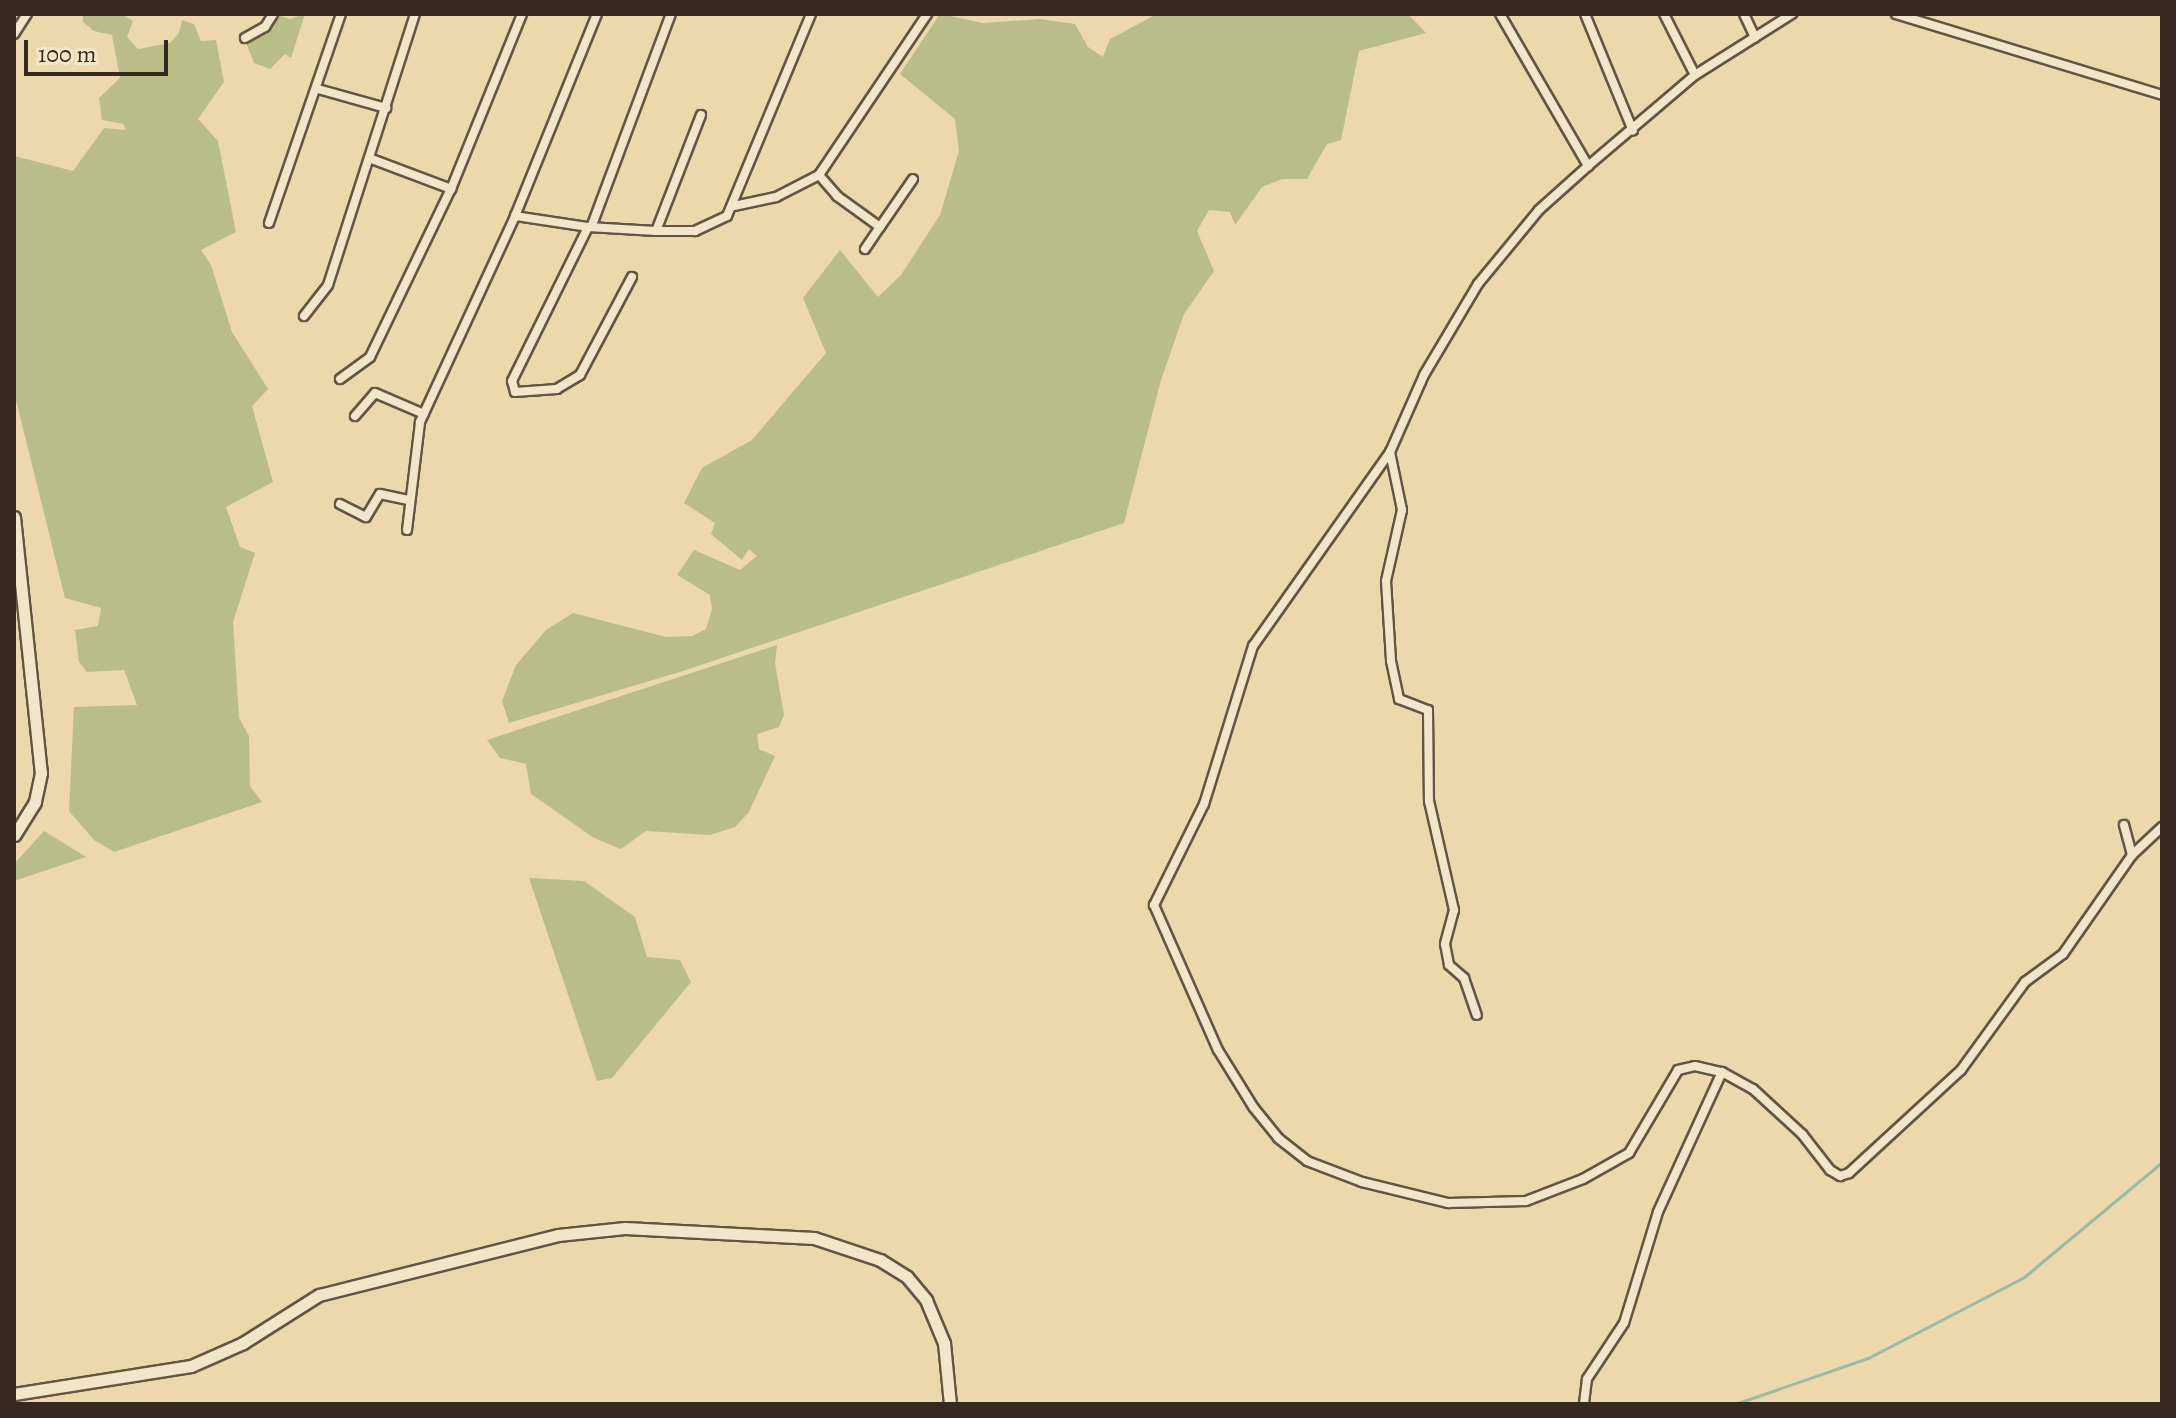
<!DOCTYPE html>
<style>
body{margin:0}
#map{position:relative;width:2176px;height:1418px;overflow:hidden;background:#ecd8aa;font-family:Alegreya,serif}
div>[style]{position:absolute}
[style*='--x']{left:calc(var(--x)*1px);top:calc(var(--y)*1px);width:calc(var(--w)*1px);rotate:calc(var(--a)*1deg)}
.green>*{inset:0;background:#b9be87}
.stream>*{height:3px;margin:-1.5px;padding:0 1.5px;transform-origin:1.5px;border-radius:1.5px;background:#99baa5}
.roads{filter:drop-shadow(2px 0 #635544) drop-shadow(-2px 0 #635544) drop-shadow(0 2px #635544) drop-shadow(0 -2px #635544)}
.minor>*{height:8px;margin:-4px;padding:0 4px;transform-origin:4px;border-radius:4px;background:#f3e6c8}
.secondary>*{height:11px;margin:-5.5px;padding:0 5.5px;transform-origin:5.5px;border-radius:5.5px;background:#f3e6c8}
span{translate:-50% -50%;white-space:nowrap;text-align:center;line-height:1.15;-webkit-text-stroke:7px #f3e6c8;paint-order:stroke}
.frame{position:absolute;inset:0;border:16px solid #352922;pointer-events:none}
.scale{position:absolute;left:24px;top:40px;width:144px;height:36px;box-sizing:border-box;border:4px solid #352922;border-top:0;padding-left:10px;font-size:24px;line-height:28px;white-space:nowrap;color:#352922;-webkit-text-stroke:6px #f3e6c8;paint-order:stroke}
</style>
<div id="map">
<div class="green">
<div style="clip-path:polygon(83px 14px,122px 14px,133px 21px,127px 37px,138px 49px,170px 43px,179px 33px,182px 20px,194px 24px,201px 41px,216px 40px,224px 82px,198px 119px,218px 141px,236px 232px,201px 250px,211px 265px,232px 332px,268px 389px,252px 406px,273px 482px,226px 507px,240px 547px,255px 553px,233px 622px,239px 718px,249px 736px,250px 786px,262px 802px,114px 852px,94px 840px,69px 811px,74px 707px,137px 705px,124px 670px,87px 672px,79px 662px,75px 630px,98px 626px,101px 608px,65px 598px,14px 392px,14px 156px,73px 171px,104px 128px,125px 130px,124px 124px,102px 120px,99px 98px,120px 78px,112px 35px,94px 31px,83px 22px)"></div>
<div style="clip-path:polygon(274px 14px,290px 19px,305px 14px,291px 58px,285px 54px,270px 69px,254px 63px,245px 40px)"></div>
<div style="clip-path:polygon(940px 14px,983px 23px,1040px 19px,1075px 24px,1088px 47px,1103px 57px,1110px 39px,1157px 14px,1408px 14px,1426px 33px,1359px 51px,1341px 140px,1327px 144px,1307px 179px,1282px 179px,1262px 187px,1235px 225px,1230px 212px,1209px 210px,1197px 231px,1214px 271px,1184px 314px,1161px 380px,1124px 523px,683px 671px,509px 723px,502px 701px,516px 665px,546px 630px,573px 613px,666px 637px,692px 636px,706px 629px,712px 609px,710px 595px,677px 575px,694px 550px,740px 570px,757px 556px,749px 549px,742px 560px,711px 534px,715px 523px,684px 503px,702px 468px,752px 440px,826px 353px,803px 298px,840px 250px,878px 297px,901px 275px,940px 215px,959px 151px,955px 119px,900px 74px)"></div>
<div style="clip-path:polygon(777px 645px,775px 663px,784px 715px,779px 727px,757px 734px,759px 749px,775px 756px,749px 812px,735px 827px,710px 835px,646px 831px,621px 849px,594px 838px,531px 794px,526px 764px,500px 758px,487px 740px)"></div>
<div style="clip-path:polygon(44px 831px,86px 857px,14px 881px,14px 864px)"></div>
<div style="clip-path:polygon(529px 878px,584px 881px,635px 917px,647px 957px,680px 960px,691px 982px,612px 1078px,597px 1081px)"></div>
</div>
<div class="stream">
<div style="--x:1735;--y:1404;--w:141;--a:-19.1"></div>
<div style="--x:1868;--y:1358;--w:176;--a:-27.4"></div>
<div style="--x:2024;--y:1277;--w:180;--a:-39.8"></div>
</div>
<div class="roads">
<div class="minor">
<div style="--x:1500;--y:14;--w:176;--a:59.9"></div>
<div style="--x:1588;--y:166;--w:66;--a:138.1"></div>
<div style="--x:1539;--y:210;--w:96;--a:129.5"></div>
<div style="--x:1478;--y:284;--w:106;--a:120.7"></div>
<div style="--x:1424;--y:375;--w:84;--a:113.8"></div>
<div style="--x:1390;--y:452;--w:237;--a:125.2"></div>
<div style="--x:1253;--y:646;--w:165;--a:107.2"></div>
<div style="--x:1204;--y:804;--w:113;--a:116.3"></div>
<div style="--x:1154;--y:905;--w:158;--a:66.2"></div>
<div style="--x:1218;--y:1050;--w:68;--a:58.2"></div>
<div style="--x:1254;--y:1108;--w:38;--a:51"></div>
<div style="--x:1278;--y:1138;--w:37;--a:38"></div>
<div style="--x:1307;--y:1161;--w:59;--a:20.9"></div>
<div style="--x:1362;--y:1182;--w:89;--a:13.7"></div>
<div style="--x:1448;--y:1203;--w:78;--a:-1.5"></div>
<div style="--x:1526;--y:1201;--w:61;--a:-21.1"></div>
<div style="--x:1583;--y:1179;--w:53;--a:-29.5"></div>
<div style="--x:1629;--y:1153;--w:96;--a:-59.4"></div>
<div style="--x:1678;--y:1070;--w:17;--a:-13"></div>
<div style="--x:1695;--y:1066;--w:28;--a:13"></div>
<div style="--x:1722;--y:1072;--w:154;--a:114.6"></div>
<div style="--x:1658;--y:1212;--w:116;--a:107"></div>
<div style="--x:1624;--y:1323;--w:67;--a:123.5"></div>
<div style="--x:1587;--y:1379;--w:25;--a:97"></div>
<div style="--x:1585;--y:14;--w:126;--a:67.7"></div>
<div style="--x:1664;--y:14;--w:68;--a:63.1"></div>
<div style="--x:1744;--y:14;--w:26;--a:65"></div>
<div style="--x:1896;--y:14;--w:278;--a:16.9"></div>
<div style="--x:14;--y:34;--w:24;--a:-57"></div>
<div style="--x:245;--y:38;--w:23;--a:-29"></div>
<div style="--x:265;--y:27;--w:15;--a:-58"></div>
<div style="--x:318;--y:89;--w:71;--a:15.6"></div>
<div style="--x:701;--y:115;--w:124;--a:111.2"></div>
<div style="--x:656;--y:231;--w:39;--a:0"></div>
<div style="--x:695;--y:231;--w:35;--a:-25"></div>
<div style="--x:727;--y:216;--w:219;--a:-67.4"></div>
<div style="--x:369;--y:158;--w:88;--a:20.7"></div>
<div style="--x:1588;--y:166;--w:140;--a:-40.4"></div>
<div style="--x:1695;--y:75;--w:115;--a:-32.2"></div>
<div style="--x:819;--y:175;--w:28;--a:49"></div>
<div style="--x:837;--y:196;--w:53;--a:35.8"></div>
<div style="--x:880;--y:227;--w:58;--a:-55.5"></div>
<div style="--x:734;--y:206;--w:43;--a:-12.1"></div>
<div style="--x:776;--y:197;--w:48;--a:-27.1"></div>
<div style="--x:819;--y:175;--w:194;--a:-56.1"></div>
<div style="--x:515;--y:216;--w:74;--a:8.6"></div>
<div style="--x:269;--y:223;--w:221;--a:-71"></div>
<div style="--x:592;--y:225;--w:225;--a:-69.5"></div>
<div style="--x:865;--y:249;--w:27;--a:-56"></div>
<div style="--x:632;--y:277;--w:111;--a:118"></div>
<div style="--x:580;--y:375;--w:27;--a:149"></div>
<div style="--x:557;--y:389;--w:42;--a:175.9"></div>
<div style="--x:515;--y:392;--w:11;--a:-105"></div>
<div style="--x:512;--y:381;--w:172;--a:-63.7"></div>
<div style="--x:588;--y:227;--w:68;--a:3.4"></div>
<div style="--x:304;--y:316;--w:39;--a:-52"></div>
<div style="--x:328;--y:285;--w:285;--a:-72.2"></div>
<div style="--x:340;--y:379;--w:37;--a:-36"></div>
<div style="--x:370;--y:357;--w:187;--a:-64.3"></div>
<div style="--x:451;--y:189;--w:189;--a:-67.9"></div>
<div style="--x:355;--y:416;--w:30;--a:-49"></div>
<div style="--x:375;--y:393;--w:53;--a:23.2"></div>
<div style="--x:1390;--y:452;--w:59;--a:78.3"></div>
<div style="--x:1402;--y:510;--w:73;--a:102.7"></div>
<div style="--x:1386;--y:581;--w:80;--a:86.4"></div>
<div style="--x:1391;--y:661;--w:39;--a:78"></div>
<div style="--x:1399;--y:699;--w:31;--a:21"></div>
<div style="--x:1428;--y:710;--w:91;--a:89.4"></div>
<div style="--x:1429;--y:801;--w:112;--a:77.1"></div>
<div style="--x:1454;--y:910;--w:35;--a:105"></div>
<div style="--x:1445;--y:944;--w:21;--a:79"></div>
<div style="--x:1449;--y:965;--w:20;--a:41"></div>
<div style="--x:1464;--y:978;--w:39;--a:71"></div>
<div style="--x:340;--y:504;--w:29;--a:27"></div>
<div style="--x:366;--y:517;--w:27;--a:-59"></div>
<div style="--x:380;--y:494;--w:29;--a:12"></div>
<div style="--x:407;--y:530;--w:109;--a:-83.1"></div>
<div style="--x:420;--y:422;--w:227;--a:-65.2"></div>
<div style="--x:515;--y:216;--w:218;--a:-67.9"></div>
<div style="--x:2124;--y:825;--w:31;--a:75"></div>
<div style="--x:1722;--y:1072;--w:35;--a:29"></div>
<div style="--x:1753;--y:1089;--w:67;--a:42.6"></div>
<div style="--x:1802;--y:1134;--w:46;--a:52.1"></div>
<div style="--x:1830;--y:1170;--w:12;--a:31"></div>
<div style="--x:1840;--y:1176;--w:9;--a:-18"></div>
<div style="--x:1849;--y:1173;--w:152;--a:-42.6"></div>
<div style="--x:1961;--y:1070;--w:109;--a:-54"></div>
<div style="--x:2025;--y:982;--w:47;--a:-36.4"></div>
<div style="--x:2063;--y:954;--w:121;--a:-55.1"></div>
<div style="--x:2132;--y:855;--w:41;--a:-43"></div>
</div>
<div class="secondary">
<div style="--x:14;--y:517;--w:257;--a:84"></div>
<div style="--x:41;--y:773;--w:30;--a:102"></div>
<div style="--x:35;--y:802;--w:39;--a:122"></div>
<div style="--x:14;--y:1394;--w:179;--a:-9"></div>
<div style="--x:191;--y:1366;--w:57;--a:-23.9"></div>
<div style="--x:243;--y:1343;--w:90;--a:-32.3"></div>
<div style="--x:319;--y:1295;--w:246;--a:-14.1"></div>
<div style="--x:558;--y:1235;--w:67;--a:-6"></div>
<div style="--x:625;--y:1228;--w:189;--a:3"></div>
<div style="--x:814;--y:1238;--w:70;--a:18.4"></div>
<div style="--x:880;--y:1260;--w:32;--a:32"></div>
<div style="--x:907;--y:1277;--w:30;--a:50"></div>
<div style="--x:926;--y:1300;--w:47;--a:67.3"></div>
<div style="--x:944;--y:1343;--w:61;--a:84.4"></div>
</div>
</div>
<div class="frame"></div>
<div class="scale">100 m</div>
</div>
